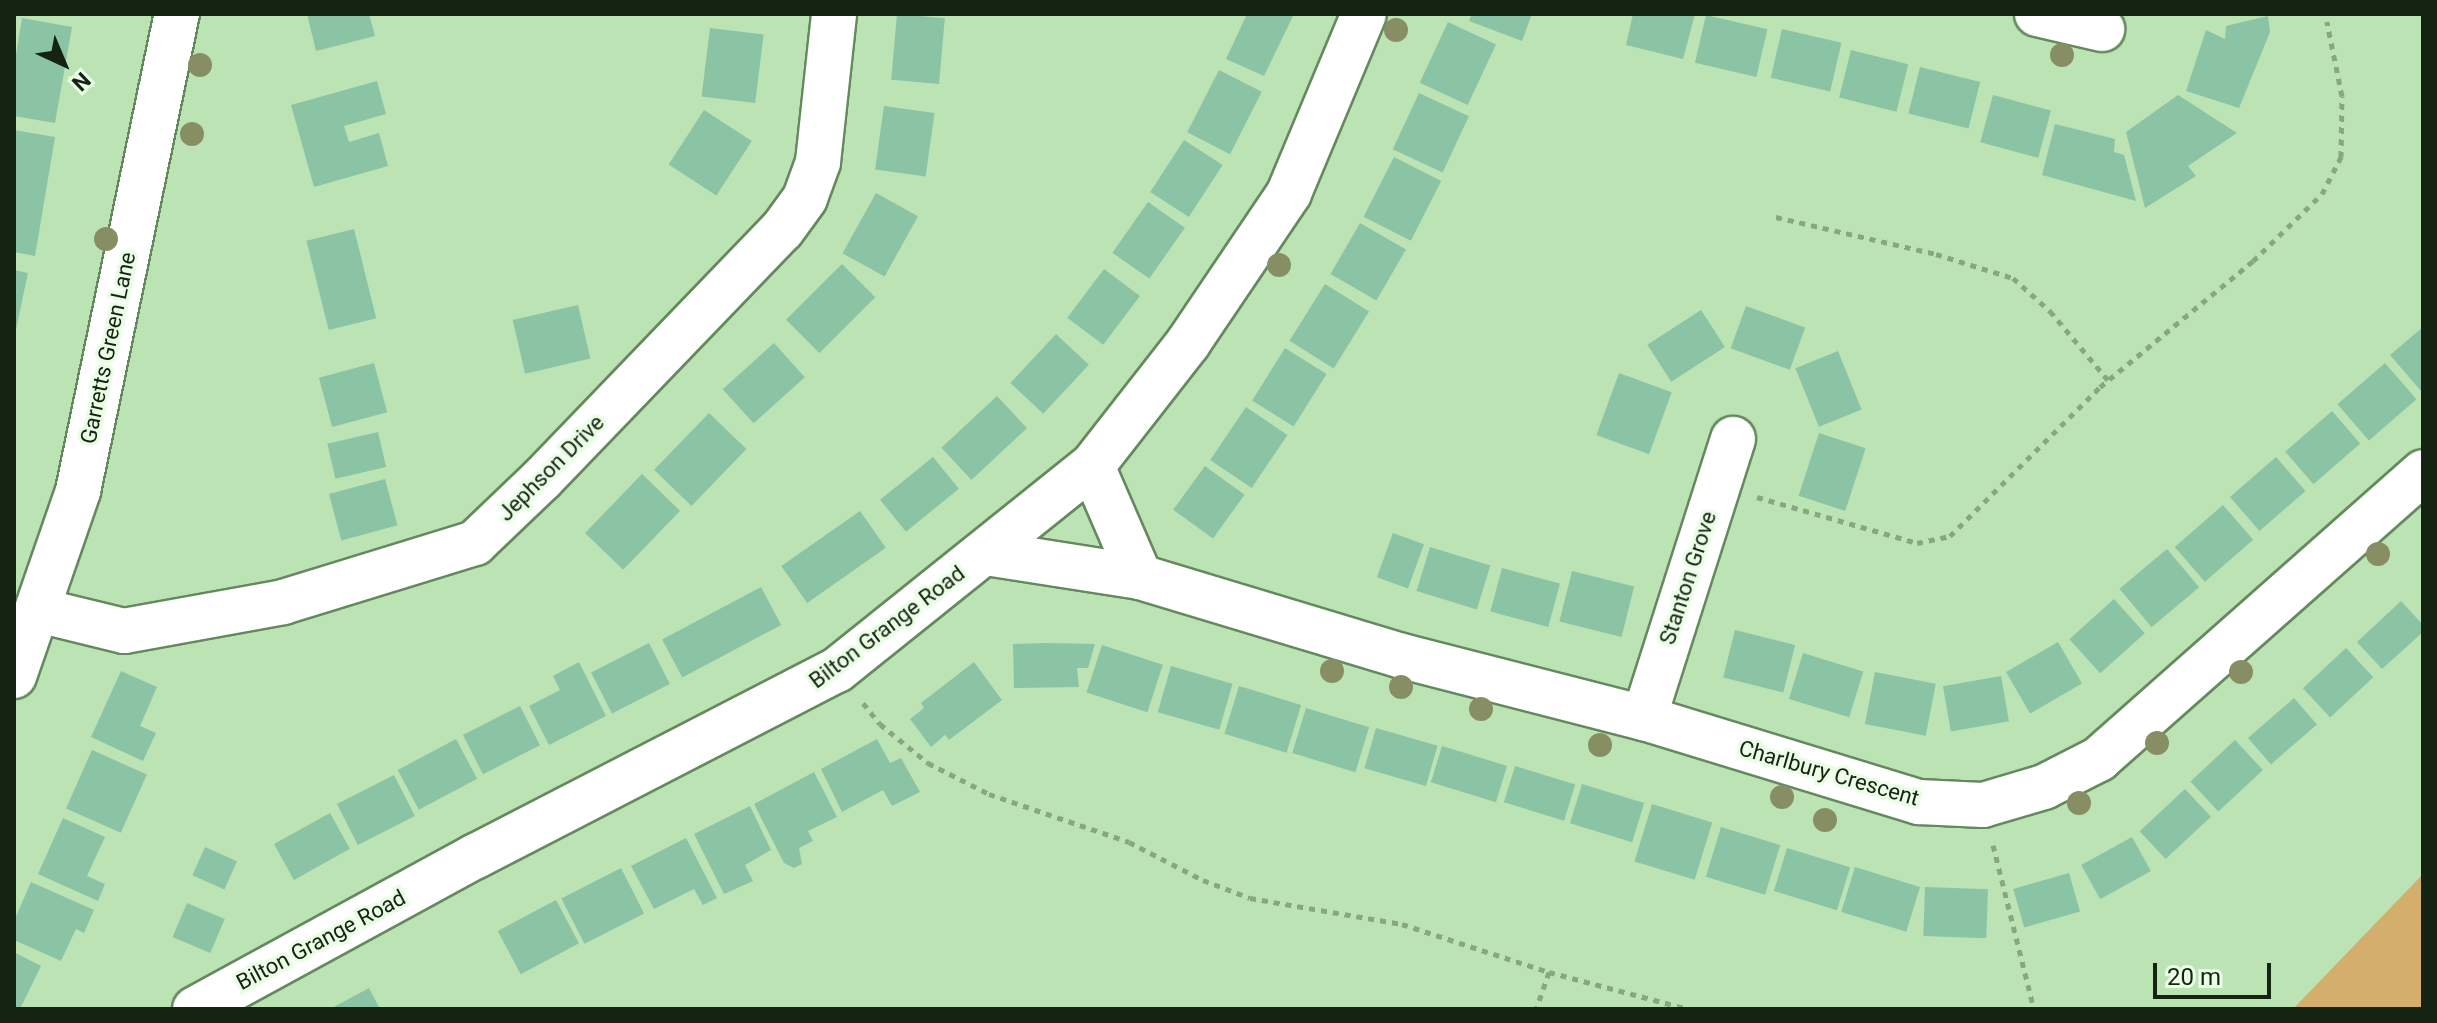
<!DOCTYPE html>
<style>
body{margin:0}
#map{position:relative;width:2437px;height:1023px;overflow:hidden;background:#bce3b4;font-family:Roboto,sans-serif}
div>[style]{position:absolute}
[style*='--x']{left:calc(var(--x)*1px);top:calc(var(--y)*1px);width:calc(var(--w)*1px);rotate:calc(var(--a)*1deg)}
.green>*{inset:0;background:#d3ae6d}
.building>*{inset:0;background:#8ac4a4;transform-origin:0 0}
.path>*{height:5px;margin-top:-2.5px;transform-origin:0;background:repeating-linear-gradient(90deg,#88a781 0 6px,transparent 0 12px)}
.roads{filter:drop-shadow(2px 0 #65895e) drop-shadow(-2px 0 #65895e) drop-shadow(0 2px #65895e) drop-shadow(0 -2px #65895e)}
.minor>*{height:44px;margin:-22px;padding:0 22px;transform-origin:22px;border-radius:22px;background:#fff}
.tertiary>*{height:44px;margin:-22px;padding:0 22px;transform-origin:22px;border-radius:22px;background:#fff}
.trees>*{width:24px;height:24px;margin:-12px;border-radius:50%;background:#888e63}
span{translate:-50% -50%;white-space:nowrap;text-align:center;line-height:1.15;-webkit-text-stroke:7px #eafee6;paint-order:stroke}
.street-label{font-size:22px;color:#152312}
.frame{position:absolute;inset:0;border:16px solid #152312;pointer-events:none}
.north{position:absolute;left:24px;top:24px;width:80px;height:80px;-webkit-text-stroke:6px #eafee6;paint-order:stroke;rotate:136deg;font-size:22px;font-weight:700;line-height:32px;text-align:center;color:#152312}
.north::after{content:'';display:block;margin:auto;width:28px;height:36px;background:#152312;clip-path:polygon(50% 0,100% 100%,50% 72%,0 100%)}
.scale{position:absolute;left:2153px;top:963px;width:118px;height:36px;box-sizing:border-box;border:4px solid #152312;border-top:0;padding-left:10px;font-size:24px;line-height:28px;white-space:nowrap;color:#152312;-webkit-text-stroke:6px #eafee6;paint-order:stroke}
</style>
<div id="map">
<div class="green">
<div style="clip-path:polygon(2423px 874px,2423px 1009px,2293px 1009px)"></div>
</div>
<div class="building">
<div style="clip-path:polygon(307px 14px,369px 14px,375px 36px,316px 51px)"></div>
<div style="left:897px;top:14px;width:48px;height:66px;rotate:5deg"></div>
<div style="clip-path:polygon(1247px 14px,1294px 14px,1264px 76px,1226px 59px)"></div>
<div style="clip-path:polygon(1472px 14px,1532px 14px,1522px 41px,1469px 21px)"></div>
<div style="clip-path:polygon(1633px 14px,1695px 14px,1683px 59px,1626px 45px)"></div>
<div style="left:1706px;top:15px;width:63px;height:49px;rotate:13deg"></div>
<div style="clip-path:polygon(2268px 16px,2270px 32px,2239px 108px,2186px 91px,2206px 30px,2225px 39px,2226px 26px)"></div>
<div style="clip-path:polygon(22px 18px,72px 27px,55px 123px,14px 116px,14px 67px)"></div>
<div style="left:1448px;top:22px;width:53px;height:67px;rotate:25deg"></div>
<div style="left:710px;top:28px;width:54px;height:69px;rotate:7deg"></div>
<div style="left:1782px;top:29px;width:61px;height:50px;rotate:13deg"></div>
<div style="left:1851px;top:50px;width:59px;height:49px;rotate:14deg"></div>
<div style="left:1920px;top:67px;width:62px;height:48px;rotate:14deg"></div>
<div style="left:1219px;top:70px;width:48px;height:70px;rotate:27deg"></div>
<div style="clip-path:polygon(377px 81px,386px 114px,344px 126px,349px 142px,379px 133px,388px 166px,314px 187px,291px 105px)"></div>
<div style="left:1419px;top:93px;width:55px;height:62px;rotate:25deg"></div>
<div style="left:1993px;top:95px;width:60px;height:49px;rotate:15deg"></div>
<div style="clip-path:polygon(2178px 95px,2237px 133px,2188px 166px,2196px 176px,2145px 208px,2126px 132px)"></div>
<div style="left:884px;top:106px;width:51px;height:64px;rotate:8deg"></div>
<div style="left:704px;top:110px;width:57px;height:65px;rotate:33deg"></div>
<div style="clip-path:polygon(2055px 124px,2115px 139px,2114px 152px,2124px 155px,2136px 201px,2042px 175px)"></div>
<div style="clip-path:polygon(14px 130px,55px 137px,35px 256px,14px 252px)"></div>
<div style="left:1184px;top:140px;width:46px;height:62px;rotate:33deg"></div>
<div style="left:1394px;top:157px;width:53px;height:67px;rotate:27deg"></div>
<div style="left:876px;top:193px;width:48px;height:69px;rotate:29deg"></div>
<div style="left:1148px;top:202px;width:45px;height:62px;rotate:35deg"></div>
<div style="left:1360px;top:223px;width:53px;height:59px;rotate:30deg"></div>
<div style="left:354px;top:229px;width:92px;height:49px;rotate:76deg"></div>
<div style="left:842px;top:264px;width:47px;height:79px;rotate:45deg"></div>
<div style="left:1104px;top:269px;width:45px;height:61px;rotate:37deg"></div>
<div style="clip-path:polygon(14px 270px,28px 273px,15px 334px,14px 334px)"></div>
<div style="left:1325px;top:284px;width:52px;height:67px;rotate:32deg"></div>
<div style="left:578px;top:305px;width:55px;height:67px;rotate:77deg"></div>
<div style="left:1746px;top:306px;width:63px;height:45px;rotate:20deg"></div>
<div style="left:1701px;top:310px;width:44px;height:64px;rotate:57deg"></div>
<div style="clip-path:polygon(2423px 327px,2423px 390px,2421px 391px,2390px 355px)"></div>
<div style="left:1056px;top:334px;width:45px;height:67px;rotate:43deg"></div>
<div style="left:774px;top:343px;width:46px;height:69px;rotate:48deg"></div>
<div style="left:1285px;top:348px;width:49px;height:62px;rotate:32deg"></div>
<div style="left:1838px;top:351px;width:63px;height:46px;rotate:68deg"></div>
<div style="left:374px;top:363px;width:51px;height:57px;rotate:75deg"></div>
<div style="left:2385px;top:363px;width:48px;height:63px;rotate:49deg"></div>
<div style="left:1619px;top:373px;width:56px;height:66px;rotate:20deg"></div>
<div style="left:997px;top:396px;width:44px;height:76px;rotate:47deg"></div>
<div style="left:1246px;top:407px;width:50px;height:64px;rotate:34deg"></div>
<div style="left:2332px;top:411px;width:43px;height:62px;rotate:49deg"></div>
<div style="left:709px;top:413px;width:52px;height:79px;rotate:44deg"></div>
<div style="left:378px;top:432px;width:36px;height:52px;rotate:77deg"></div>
<div style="left:1819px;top:433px;width:49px;height:66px;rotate:18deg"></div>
<div style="left:933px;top:457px;width:41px;height:68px;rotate:51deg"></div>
<div style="left:2276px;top:457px;width:45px;height:61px;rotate:49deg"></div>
<div style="left:1205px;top:466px;width:49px;height:54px;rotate:36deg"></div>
<div style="left:642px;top:474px;width:53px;height:82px;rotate:44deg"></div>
<div style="left:385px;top:479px;width:48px;height:58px;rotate:75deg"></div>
<div style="left:2223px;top:505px;width:46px;height:64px;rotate:49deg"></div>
<div style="left:860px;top:511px;width:45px;height:96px;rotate:55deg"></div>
<div style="left:1393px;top:533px;width:33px;height:47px;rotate:20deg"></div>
<div style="left:1430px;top:547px;width:63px;height:46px;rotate:17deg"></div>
<div style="left:2167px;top:549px;width:50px;height:62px;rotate:50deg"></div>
<div style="left:1502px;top:568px;width:60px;height:45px;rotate:15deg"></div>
<div style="left:1572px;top:571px;width:64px;height:52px;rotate:14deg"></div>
<div style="left:761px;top:587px;width:43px;height:112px;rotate:62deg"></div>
<div style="left:2114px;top:599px;width:46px;height:60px;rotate:48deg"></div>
<div style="clip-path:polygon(2401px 601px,2423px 625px,2423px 632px,2382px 669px,2357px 642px)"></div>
<div style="left:1735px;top:630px;width:62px;height:49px;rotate:14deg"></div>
<div style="left:2058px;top:642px;width:48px;height:60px;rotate:60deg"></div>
<div style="left:649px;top:643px;width:46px;height:65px;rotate:63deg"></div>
<div style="clip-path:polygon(1013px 644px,1046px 643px,1095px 644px,1088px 668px,1077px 668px,1079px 687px,1014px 688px)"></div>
<div style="left:1102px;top:645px;width:64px;height:50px;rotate:18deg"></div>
<div style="left:2346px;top:648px;width:40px;height:59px;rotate:47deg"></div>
<div style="left:1803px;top:653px;width:63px;height:48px;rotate:17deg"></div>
<div style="clip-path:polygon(579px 662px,606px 716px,549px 745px,529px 706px,560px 690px,553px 676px)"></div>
<div style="clip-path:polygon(974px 662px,1002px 700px,949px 740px,945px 735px,931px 747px,910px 719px,924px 708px,921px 703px)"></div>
<div style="left:1171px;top:666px;width:64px;height:48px;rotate:16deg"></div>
<div style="clip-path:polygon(121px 671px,157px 687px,140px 726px,156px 733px,143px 761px,91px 737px)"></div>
<div style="left:1875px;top:672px;width:62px;height:53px;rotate:11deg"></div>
<div style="left:2001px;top:676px;width:46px;height:59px;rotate:80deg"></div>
<div style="left:1239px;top:686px;width:65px;height:50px;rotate:17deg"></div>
<div style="left:2294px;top:698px;width:35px;height:61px;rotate:49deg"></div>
<div style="left:520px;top:706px;width:44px;height:64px;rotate:63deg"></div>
<div style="left:1306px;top:708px;width:66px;height:47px;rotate:17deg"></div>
<div style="left:1376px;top:728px;width:64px;height:42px;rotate:16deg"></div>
<div style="left:456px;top:739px;width:45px;height:66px;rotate:62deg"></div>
<div style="clip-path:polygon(877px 739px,890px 763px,901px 758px,920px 792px,892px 806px,883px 790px,842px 812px,821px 769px)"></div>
<div style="left:2235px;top:740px;width:41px;height:61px;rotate:47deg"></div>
<div style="left:1442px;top:746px;width:68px;height:38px;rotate:17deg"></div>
<div style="left:92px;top:750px;width:60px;height:64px;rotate:24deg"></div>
<div style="left:1515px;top:766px;width:63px;height:38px;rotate:17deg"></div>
<div style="clip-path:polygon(814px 772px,837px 817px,808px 831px,813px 841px,799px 848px,802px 864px,794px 868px,784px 863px,754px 804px)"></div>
<div style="left:394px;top:775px;width:46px;height:64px;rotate:63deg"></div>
<div style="left:1582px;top:784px;width:65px;height:41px;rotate:17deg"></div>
<div style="left:2185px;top:789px;width:38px;height:62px;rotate:47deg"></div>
<div style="left:1652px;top:804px;width:63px;height:60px;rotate:17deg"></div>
<div style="clip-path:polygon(750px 806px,771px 850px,745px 865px,753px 881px,724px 894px,694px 834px)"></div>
<div style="left:330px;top:813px;width:41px;height:64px;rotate:61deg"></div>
<div style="clip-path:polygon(63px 818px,105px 837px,87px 876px,105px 884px,98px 901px,38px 874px)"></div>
<div style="left:1721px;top:827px;width:62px;height:52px;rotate:17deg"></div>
<div style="left:2132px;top:837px;width:39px;height:58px;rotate:61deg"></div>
<div style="clip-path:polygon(686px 838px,717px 898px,703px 905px,694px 889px,654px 909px,631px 866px)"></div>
<div style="left:205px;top:847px;width:35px;height:31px;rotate:24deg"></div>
<div style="left:1787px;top:848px;width:66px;height:45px;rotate:17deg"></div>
<div style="left:1855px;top:867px;width:68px;height:47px;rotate:17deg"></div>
<div style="left:621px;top:868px;width:51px;height:67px;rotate:63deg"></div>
<div style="left:2069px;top:873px;width:40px;height:58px;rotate:74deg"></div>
<div style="clip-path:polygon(31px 882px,94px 910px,84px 933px,76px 929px,61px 961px,14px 940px,14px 921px)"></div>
<div style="left:1925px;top:887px;width:63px;height:49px;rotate:2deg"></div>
<div style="left:556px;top:900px;width:49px;height:66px;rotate:62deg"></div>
<div style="left:187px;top:903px;width:41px;height:37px;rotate:23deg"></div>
<div style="clip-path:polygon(14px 952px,41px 966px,20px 1009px,14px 1009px)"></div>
<div style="clip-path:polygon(369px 988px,380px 1009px,330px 1009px)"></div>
</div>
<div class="path">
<div style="--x:1776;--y:217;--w:164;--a:13"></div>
<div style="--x:1936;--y:254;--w:81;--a:17.3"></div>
<div style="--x:2013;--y:278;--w:50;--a:41.7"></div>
<div style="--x:2050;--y:311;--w:90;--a:50"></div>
<div style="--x:1757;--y:497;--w:166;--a:16"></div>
<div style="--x:1917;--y:543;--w:34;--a:-12"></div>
<div style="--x:1950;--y:536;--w:211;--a:-44.8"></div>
<div style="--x:2100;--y:387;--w:198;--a:-39.5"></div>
<div style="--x:2253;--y:261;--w:96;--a:-44.2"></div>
<div style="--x:2322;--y:194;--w:42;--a:-62.8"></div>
<div style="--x:2341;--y:157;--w:61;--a:-89.1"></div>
<div style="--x:2342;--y:96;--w:76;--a:-101.5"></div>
<div style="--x:863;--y:703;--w:27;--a:51"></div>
<div style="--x:880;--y:724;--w:62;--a:39.1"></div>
<div style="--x:928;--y:763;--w:68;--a:26.9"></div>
<div style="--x:989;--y:794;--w:148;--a:18.9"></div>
<div style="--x:1129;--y:842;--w:83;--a:27.2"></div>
<div style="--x:1203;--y:880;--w:50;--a:21"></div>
<div style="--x:1250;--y:898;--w:154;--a:9.7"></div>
<div style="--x:1402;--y:924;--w:155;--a:18.1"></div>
<div style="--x:1549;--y:972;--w:39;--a:109"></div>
<div style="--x:1993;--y:845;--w:169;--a:76"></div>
<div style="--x:1549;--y:972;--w:144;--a:14.9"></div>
</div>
<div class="roads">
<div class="minor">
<div style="--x:2037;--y:14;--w:67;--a:13"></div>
<div style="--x:1092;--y:466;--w:121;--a:66.6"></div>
<div style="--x:986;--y:553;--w:156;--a:8.9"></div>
<div style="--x:1140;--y:577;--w:274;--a:16.8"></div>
<div style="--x:1402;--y:656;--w:250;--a:14.4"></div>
<div style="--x:1644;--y:718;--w:288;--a:17"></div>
<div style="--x:1919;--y:802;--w:64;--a:2.7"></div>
<div style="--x:1983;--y:805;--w:64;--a:-16.4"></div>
<div style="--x:2044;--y:787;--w:62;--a:-27"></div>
<div style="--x:2099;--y:759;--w:433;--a:-41.5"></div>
<div style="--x:38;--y:610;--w:89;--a:13.7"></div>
<div style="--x:124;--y:631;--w:162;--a:-10.3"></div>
<div style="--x:283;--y:602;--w:201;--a:-17.1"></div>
<div style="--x:475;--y:543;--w:91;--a:-43.7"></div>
<div style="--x:541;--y:480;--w:347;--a:-46.1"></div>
<div style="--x:782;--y:230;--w:39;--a:-54"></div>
<div style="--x:805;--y:198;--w:38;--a:-70"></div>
<div style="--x:818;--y:162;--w:149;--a:-83.8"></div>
<div style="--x:1644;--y:718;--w:293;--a:-72.3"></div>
<div style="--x:195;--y:1009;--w:320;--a:-28.6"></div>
<div style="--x:476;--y:856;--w:406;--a:-27.3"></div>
<div style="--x:837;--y:670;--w:327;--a:-38.7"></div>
<div style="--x:1092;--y:466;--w:156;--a:-52"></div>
<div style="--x:1188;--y:343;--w:181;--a:-56"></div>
<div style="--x:1289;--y:193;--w:194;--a:-67.3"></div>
</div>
<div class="tertiary">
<div style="--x:14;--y:676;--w:196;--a:-70.9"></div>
<div style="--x:78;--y:491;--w:487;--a:-78.3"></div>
</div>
</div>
<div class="trees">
<div style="left:1396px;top:30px"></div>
<div style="left:2062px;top:55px"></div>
<div style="left:200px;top:65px"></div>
<div style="left:192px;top:134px"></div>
<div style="left:106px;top:239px"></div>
<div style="left:1279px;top:265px"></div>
<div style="left:2378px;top:554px"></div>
<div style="left:1332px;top:671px"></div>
<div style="left:2241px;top:672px"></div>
<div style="left:1401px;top:687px"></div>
<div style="left:1481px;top:709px"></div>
<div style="left:2157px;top:743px"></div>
<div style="left:1600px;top:745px"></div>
<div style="left:1782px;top:797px"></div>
<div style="left:2079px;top:803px"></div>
<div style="left:1825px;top:820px"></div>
</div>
<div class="street-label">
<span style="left:108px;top:348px;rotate:-78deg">Garretts Green Lane</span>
<span style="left:551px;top:468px;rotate:-45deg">Jephson Drive</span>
<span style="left:1688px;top:578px;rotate:-72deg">Stanton Grove</span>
<span style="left:887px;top:627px;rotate:-37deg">Bilton Grange Road</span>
<span style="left:1829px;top:773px;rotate:16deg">Charlbury Crescent</span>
<span style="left:321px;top:940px;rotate:-28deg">Bilton Grange Road</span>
</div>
<div class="frame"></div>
<div class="north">N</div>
<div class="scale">20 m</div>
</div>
